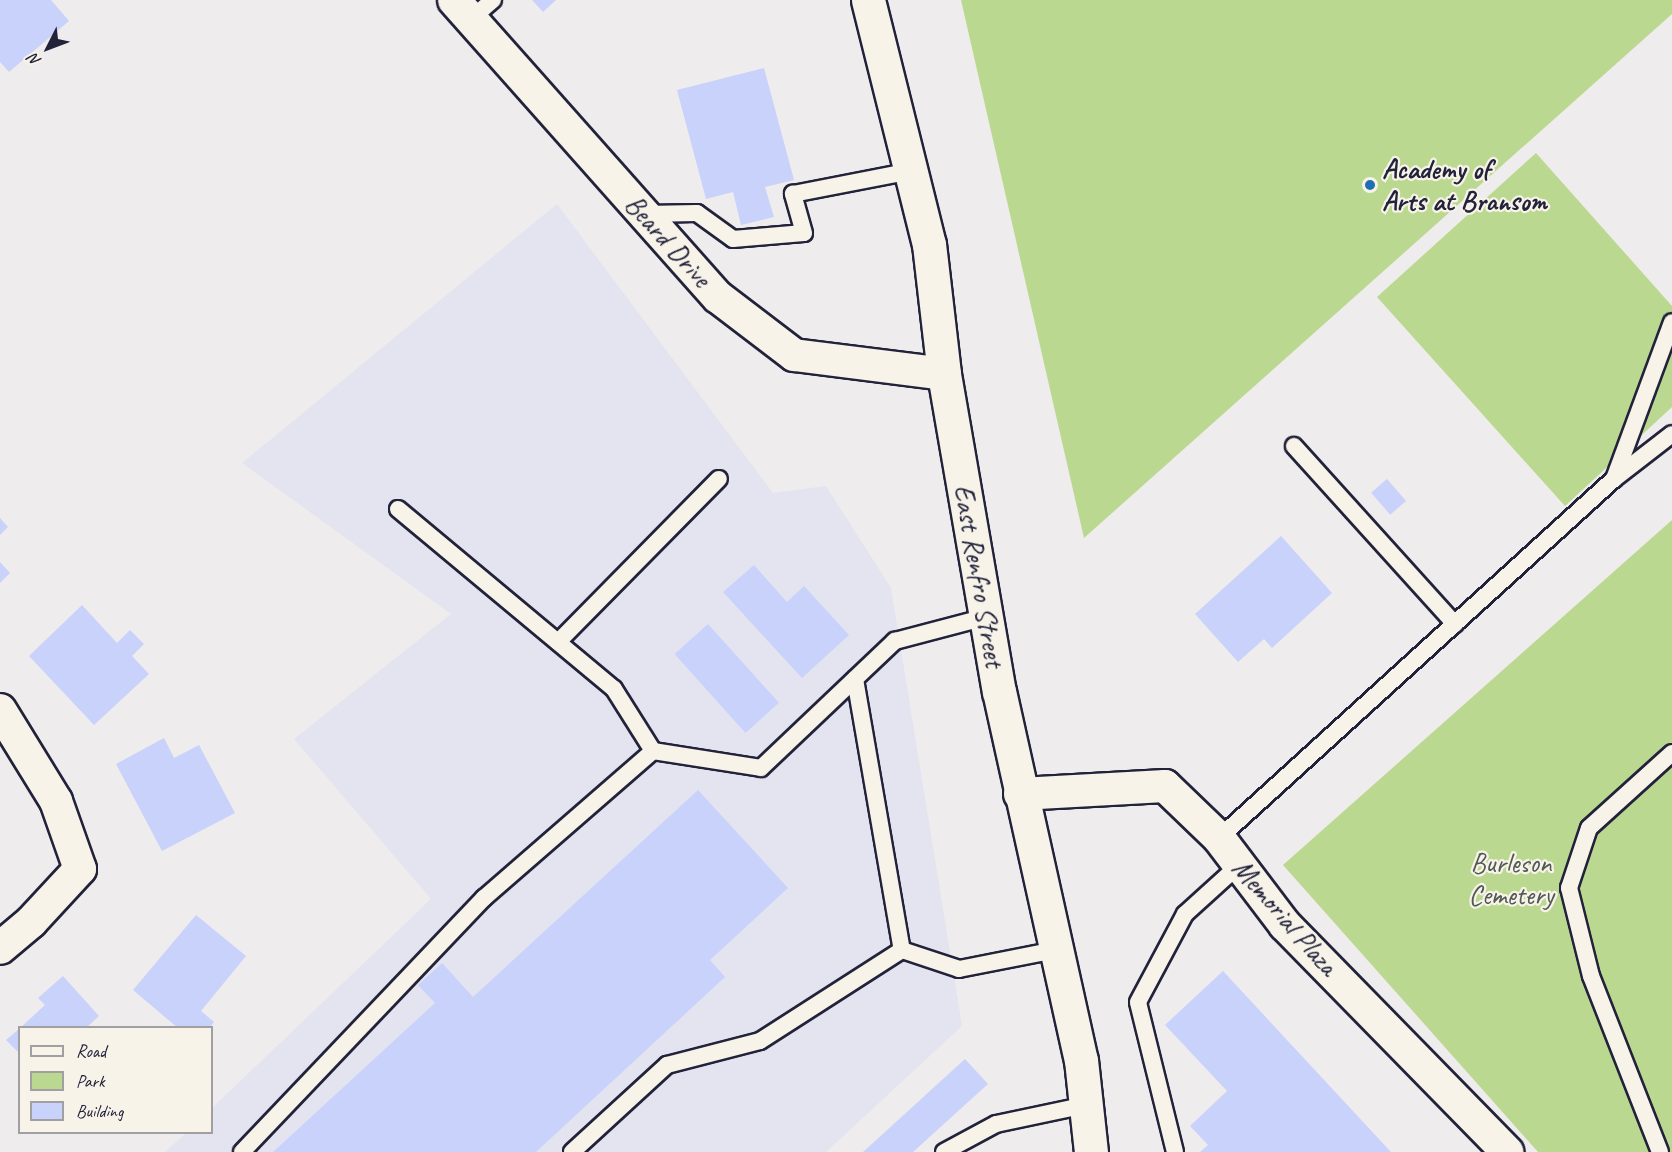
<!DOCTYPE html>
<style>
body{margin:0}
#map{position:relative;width:1672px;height:1152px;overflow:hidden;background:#eeecec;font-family:Caveat,sans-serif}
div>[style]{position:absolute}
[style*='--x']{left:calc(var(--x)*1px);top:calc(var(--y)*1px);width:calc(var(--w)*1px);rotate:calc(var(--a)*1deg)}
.built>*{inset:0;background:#e3e4f0}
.green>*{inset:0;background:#bbd890}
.building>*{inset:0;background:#c9d2fa;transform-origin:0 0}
.roads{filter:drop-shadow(2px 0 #22223b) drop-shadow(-2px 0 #22223b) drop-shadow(0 2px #22223b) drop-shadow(0 -2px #22223b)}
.lane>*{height:16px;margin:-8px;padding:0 8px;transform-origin:8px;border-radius:8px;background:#f7f3e8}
.street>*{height:32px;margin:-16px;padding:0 16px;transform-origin:16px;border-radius:16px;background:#f7f3e8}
.secondary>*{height:33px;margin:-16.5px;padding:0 16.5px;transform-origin:16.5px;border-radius:16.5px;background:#f7f3e8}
.dots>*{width:16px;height:16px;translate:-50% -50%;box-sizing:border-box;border:3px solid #f7f3e8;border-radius:50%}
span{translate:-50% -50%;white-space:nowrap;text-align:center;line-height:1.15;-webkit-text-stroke:4.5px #f7f3e8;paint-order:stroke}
.poi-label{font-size:28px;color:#22223b;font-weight:700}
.left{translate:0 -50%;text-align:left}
.street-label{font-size:28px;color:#22223b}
.park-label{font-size:28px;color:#505954}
.legend{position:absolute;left:18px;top:1026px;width:195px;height:108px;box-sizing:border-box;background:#f7f3e8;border:2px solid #a29fa3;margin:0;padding:8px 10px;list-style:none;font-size:18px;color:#22223b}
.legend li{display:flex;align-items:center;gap:12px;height:30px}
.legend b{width:30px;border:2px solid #a29fa3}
.north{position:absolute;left:18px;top:18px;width:60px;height:60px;-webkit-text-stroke:4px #f7f3e8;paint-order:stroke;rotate:228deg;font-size:16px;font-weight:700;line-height:24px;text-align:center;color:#22223b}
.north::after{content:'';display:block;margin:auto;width:21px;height:27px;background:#22223b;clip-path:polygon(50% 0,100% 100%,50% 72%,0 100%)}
</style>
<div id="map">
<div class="built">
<div style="clip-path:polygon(557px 204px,773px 493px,826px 486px,891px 588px,962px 1026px,826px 1152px,165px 1152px,186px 1133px,212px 1132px,212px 1108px,431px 899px,294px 739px,451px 614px,242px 463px)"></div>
</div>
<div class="green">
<div style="clip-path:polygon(961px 0,1672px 0,1672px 14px,1084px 538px)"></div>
<div style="clip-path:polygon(1536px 153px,1672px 306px,1672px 407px,1565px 506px,1377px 297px)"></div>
<div style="clip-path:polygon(1672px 520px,1672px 1152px,1538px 1152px,1283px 865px)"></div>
</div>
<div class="building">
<div style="clip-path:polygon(0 0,51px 0,69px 21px,9px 72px,0 62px)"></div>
<div style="clip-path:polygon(532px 0,556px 0,543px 12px)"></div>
<div style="clip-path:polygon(764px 68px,794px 180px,765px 187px,774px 217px,741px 225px,733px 192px,706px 199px,677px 90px)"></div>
<div style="left:1387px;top:479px;width:29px;height:21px;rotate:49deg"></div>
<div style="clip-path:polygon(0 518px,8px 527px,0 535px)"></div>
<div style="clip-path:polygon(1281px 536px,1332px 593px,1272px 648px,1264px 639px,1238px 662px,1195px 614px)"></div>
<div style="clip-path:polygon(0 562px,10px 573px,0 583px)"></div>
<div style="clip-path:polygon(754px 565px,787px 602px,804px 586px,849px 635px,802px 678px,723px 592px)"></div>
<div style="clip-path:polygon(82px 605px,117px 643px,130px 630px,144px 644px,132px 656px,149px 674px,94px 725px,29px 656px)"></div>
<div style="left:708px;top:624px;width:106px;height:45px;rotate:48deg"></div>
<div style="clip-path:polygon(164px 738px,174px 758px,199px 745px,235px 813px,162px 851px,116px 764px)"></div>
<div style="clip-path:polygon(698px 790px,788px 888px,710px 960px,725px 977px,536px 1152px,273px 1152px,435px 1003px,418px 985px,442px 963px,473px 997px)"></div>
<div style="clip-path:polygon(196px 915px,246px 956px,201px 1011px,214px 1022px,209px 1028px,178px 1028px,133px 990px)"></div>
<div style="clip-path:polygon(1223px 971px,1391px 1152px,1200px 1152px,1208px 1145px,1190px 1126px,1227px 1091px,1165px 1025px)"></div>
<div style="clip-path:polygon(63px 976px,99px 1016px,86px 1028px,20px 1028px,45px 1005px,38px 998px)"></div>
<div style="clip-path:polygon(20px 1028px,20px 1054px,6px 1040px)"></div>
<div style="clip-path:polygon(965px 1059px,988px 1084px,913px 1152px,863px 1152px)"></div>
</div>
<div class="roads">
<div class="lane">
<div style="--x:471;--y:19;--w:29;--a:-41"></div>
<div style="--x:645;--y:214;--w:52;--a:-1.1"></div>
<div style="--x:697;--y:213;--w:44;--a:35.8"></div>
<div style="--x:733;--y:239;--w:71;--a:-4.8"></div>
<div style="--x:804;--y:233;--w:41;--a:-105.8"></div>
<div style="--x:793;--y:194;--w:120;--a:-11"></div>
<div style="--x:1294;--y:446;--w:240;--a:47.9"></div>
<div style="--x:1614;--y:479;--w:167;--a:-69.7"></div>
<div style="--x:398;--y:509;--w:281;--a:39.8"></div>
<div style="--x:614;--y:689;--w:73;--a:57.8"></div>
<div style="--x:558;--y:642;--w:229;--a:-45.4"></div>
<div style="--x:855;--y:679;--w:275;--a:80.2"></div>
<div style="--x:1219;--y:838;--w:534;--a:-42.27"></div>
<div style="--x:1614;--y:479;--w:73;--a:-37.8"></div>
<div style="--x:242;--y:1152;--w:351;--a:-46.4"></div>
<div style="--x:484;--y:898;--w:224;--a:-41"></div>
<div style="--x:653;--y:751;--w:109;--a:8.9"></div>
<div style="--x:761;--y:768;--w:185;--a:-43.5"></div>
<div style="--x:895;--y:641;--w:94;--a:-14.8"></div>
<div style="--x:572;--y:1152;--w:129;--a:-42.5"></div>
<div style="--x:667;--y:1065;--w:96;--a:-14.5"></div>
<div style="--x:760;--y:1041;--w:169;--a:-32.7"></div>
<div style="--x:902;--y:950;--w:60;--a:18.4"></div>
<div style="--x:959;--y:969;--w:99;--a:-11.1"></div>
<div style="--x:944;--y:1152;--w:59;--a:-28.3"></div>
<div style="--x:996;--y:1124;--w:92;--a:-11.9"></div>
<div style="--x:1175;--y:1152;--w:154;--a:-103.9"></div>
<div style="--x:1138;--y:1002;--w:100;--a:-61.9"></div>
<div style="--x:1185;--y:914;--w:73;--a:-42.2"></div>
<div style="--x:1660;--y:1152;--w:189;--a:-111.4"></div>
<div style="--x:1591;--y:976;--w:91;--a:-104"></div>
<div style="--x:1569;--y:888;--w:63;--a:-71.6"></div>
<div style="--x:1589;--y:828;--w:112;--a:-42.1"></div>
</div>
<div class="street">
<div style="--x:454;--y:0;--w:397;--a:48.4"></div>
<div style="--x:718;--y:297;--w:96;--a:37.3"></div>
<div style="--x:794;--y:355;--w:151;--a:7.2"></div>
<div style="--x:0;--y:710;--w:107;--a:58.4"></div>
<div style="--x:56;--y:801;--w:72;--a:70.6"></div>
<div style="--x:80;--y:869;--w:72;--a:132.8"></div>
<div style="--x:31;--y:922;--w:40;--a:140"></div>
<div style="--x:1020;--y:794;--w:145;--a:-3.2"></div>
<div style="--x:1165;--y:786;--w:75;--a:43.9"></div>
<div style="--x:1219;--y:838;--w:109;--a:52.8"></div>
<div style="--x:1285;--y:925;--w:318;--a:45.6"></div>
</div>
<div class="secondary">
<div style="--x:868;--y:0;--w:252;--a:76"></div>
<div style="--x:929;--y:244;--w:131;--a:83.4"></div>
<div style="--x:944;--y:374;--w:322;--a:80.2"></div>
<div style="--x:999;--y:691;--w:378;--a:77.5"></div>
<div style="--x:1081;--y:1060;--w:93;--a:83.8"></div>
</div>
</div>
<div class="dots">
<div style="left:1370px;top:185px;background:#1f6fb2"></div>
</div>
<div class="poi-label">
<span class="left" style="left:1382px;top:185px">Academy of<br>Arts at Bransom</span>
</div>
<div class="street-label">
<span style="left:668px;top:241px;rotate:48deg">Beard Drive</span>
<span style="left:979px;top:576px;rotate:80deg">East Renfro Street</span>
<span style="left:1285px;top:917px;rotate:49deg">Memorial Plaza</span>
</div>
<div class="park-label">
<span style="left:1511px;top:879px">Burleson<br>Cemetery</span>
</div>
<ul class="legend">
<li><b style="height:8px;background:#f7f3e8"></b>Road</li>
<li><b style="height:16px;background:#bbd890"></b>Park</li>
<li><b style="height:16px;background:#c9d2fa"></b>Building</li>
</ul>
<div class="north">N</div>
</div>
